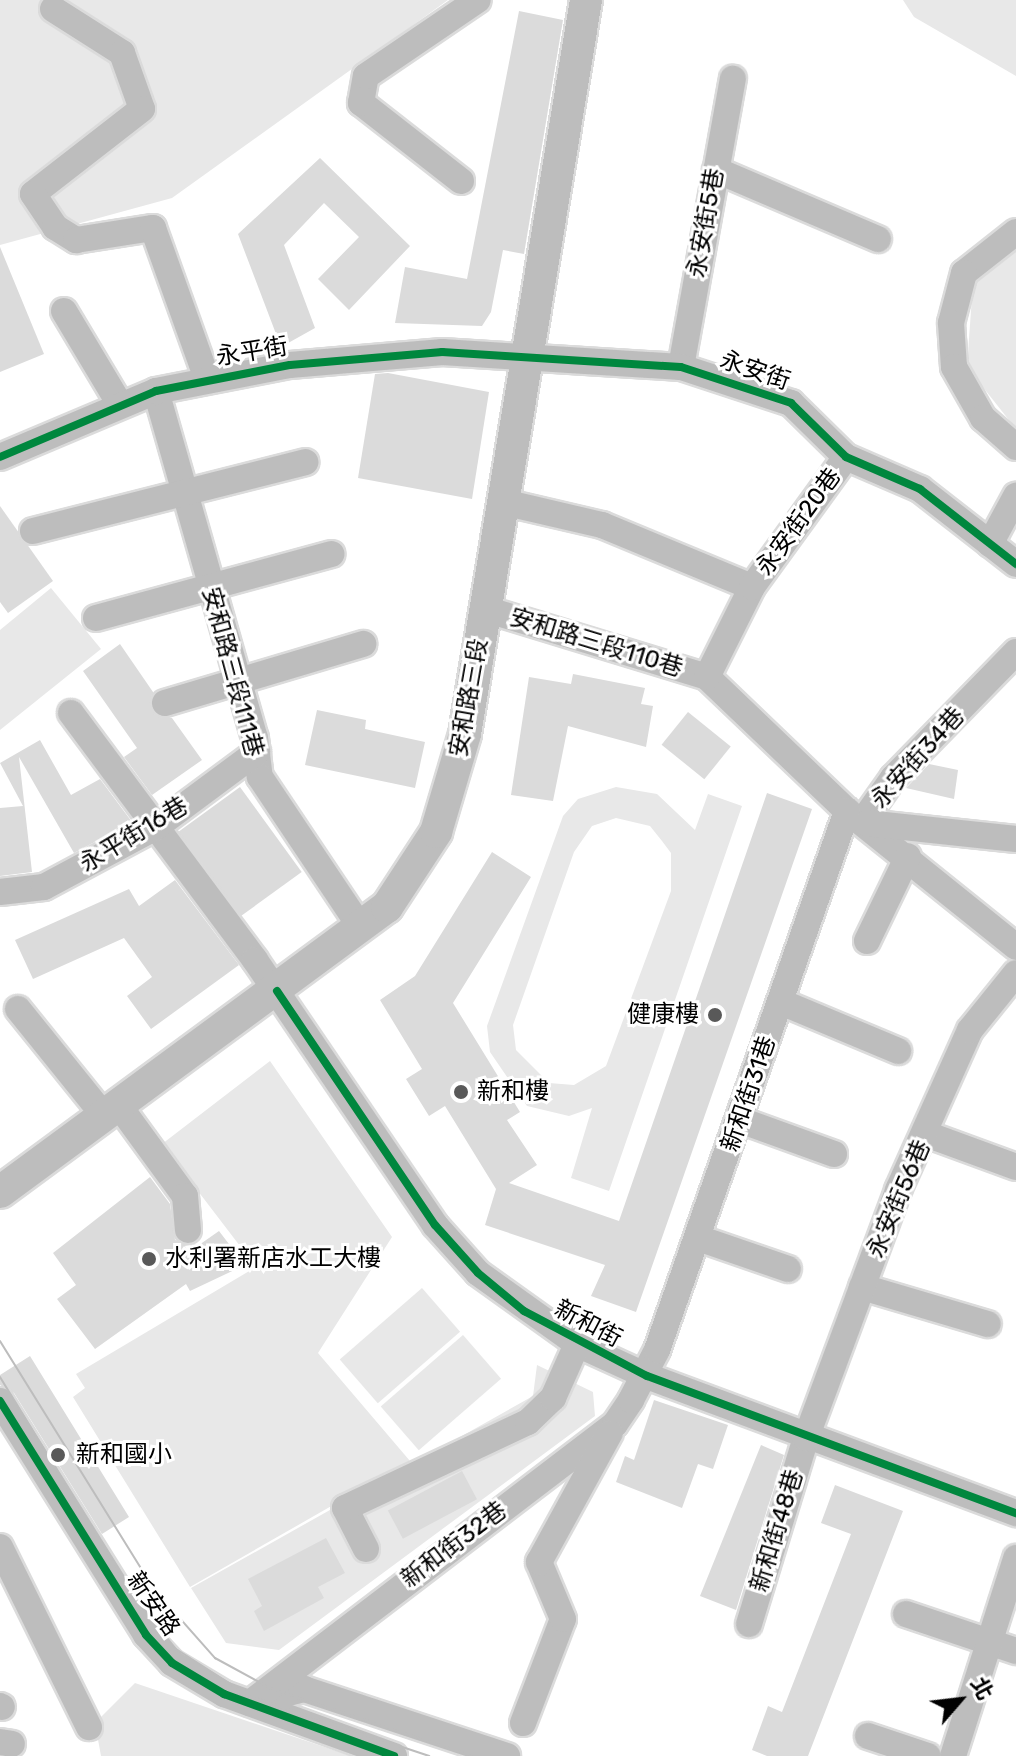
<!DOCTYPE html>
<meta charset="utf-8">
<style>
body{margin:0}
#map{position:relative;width:1016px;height:1756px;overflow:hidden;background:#fff;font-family:Rubik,"Noto Sans TC",sans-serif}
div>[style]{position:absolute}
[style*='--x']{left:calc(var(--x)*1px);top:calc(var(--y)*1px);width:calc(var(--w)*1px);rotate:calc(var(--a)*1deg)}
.green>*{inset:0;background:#e8e8e8;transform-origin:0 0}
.building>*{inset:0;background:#dbdbdb;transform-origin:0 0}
.roads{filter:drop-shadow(2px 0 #dbdbdb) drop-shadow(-2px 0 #dbdbdb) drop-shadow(0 2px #dbdbdb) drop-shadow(0 -2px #dbdbdb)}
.minor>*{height:26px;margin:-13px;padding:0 13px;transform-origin:13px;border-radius:13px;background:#bdbdbd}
.major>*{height:32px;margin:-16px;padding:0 16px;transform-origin:16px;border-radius:16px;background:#bdbdbd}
.tram>*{height:2px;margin:-1px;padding:0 1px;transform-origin:1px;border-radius:1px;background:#bdbdbd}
.cycleway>*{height:8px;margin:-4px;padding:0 4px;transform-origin:4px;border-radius:4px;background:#00873e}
.dots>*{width:22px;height:22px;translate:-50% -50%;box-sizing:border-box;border:4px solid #fff;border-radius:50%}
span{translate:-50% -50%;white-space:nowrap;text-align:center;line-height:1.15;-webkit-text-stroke:6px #fff;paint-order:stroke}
.street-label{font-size:24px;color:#000}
.poi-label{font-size:24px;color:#000}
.right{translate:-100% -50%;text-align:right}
.left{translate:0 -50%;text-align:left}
.north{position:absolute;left:920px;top:1660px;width:80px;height:80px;-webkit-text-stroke:6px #fff;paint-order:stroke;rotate:62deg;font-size:22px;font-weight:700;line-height:32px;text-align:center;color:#000}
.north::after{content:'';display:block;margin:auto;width:28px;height:36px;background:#000;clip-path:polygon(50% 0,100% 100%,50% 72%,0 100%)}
</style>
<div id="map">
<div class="green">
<div style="clip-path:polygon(0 0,448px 0,172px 198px,0 245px)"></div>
<div style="clip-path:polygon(903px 0,1016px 0,1016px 76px,914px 17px)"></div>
<div style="clip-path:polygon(1016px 247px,1016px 429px,967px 367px,973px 282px)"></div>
<div style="clip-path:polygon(51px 588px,101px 649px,0 730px,0 630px)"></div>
<div style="clip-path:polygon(evenodd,616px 787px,657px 794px,695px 830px,708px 794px,742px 806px,609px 1191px,571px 1178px,592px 1108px,569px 1116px,527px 1106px,490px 1052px,487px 1026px,563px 816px,578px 799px,616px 787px,616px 818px,650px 826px,662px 841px,671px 853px,671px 891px,606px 1066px,574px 1085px,549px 1083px,516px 1050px,513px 1025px,574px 852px,592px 826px,616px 818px)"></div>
<div style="clip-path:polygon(270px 1061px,392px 1237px,318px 1353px,410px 1461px,190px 1587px,73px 1397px,85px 1388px,76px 1374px,256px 1267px,162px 1144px)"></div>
<div style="left:422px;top:1288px;width:58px;height:109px;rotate:49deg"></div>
<div style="left:463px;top:1335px;width:58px;height:109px;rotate:49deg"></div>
<div style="clip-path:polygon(537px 1365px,593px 1392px,595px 1416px,279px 1650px,226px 1643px,191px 1588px,533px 1396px)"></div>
<div style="clip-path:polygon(135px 1683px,351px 1756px,101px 1756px,95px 1723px)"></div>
</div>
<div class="building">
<div style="clip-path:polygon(519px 11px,563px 20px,524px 254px,503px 250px,491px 312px,482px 326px,395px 323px,405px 267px,467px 279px)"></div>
<div style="clip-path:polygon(320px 158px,410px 246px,349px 310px,318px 279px,359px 237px,324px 203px,284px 245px,315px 328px,281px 347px,238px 234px)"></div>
<div style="clip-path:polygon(0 247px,44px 354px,0 372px)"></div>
<div style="clip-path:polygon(388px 373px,489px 392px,472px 499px,358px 478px,375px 374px)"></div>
<div style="clip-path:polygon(0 506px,53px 581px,8px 613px,0 602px)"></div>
<div style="clip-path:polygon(120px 644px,153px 692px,154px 714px,172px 718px,202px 760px,152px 795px,124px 757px,137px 748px,83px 671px)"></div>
<div style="clip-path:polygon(573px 674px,645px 688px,641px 704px,653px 706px,646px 747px,568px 726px,553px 801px,511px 795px,529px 677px,571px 684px)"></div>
<div style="clip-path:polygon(317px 710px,366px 720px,365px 729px,425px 742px,415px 788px,305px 765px)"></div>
<div style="left:688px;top:712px;width:55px;height:42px;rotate:39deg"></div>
<div style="clip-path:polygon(40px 740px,71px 795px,100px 779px,132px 822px,74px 853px,19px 757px,32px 872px,0 876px,0 808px,23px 806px,0 763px)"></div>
<div style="clip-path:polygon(929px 764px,958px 770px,954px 799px,906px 788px)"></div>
<div style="left:240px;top:787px;width:105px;height:76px;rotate:54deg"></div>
<div style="clip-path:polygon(767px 793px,812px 809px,636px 1312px,591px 1296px,605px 1265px,485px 1225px,496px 1189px,445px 1106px,429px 1116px,406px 1079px,422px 1069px,380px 1000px,415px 976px,492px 852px,531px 877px,453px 1003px,520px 1112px,507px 1120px,537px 1165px,509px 1183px,619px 1221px)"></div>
<div style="clip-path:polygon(175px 880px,239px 965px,151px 1029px,127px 996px,152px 977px,124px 938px,33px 979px,15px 940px,129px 889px,139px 906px)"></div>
<div style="clip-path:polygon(150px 1177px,170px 1204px,175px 1240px,199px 1245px,219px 1231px,245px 1265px,190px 1291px,186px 1284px,95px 1349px,57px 1299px,76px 1285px,53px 1253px)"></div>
<div style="clip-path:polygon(30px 1356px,129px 1517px,102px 1534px,14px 1393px,0 1385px,0 1375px)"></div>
<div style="clip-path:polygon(654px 1400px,728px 1425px,713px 1469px,698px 1464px,682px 1508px,616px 1482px,625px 1456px,634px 1460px)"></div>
<div style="clip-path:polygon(761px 1445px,784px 1455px,736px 1610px,700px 1596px)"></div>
<div style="left:462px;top:1471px;width:32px;height:84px;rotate:62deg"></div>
<div style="clip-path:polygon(835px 1485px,903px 1511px,808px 1756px,767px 1756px,752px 1750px,768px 1706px,782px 1712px,851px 1534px,821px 1523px)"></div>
<div style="clip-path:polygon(326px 1538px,345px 1573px,318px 1587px,324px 1598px,264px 1631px,254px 1611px,262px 1606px,248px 1579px)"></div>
</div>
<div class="roads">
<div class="minor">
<div style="--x:53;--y:9;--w:82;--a:32.5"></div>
<div style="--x:122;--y:53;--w:59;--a:70.3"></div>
<div style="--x:142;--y:109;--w:138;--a:142.1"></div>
<div style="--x:33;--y:194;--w:40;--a:56"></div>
<div style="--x:55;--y:227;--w:25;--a:32"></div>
<div style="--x:76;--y:240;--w:78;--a:-8.9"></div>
<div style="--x:153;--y:228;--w:160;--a:70.3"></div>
<div style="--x:716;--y:170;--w:176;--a:23.1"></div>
<div style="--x:461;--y:181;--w:127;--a:-142"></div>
<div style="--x:361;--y:103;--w:27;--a:-80"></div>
<div style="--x:366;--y:76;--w:135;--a:-34.2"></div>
<div style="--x:1016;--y:232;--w:66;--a:141.7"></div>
<div style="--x:964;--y:273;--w:52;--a:104.6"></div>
<div style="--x:951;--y:323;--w:44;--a:86.1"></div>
<div style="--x:954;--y:367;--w:59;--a:60.4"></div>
<div style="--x:983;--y:418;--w:44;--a:41.3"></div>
<div style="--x:64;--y:311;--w:107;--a:59.1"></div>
<div style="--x:681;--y:367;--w:293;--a:-79.8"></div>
<div style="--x:156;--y:391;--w:361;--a:74.1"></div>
<div style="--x:255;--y:738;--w:39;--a:83"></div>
<div style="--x:260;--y:777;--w:182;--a:56.2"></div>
<div style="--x:0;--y:457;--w:169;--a:-22.9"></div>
<div style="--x:156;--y:391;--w:136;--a:-11"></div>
<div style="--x:290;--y:365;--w:153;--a:-4.9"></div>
<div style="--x:442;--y:352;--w:239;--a:3.6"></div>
<div style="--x:681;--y:367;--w:116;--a:18.1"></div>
<div style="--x:791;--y:403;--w:77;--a:44.5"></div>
<div style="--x:846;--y:457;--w:81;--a:23.4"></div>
<div style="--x:920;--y:489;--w:122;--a:38"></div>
<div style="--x:503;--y:502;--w:102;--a:13.1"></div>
<div style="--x:602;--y:525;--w:162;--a:22.5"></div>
<div style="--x:33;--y:531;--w:281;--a:-14.2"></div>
<div style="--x:990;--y:544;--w:55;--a:-61.6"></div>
<div style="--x:485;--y:609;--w:232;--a:17"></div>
<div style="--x:707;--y:677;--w:194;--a:43.7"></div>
<div style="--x:847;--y:811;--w:217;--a:38.8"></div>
<div style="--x:96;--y:618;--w:244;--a:-15.2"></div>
<div style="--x:707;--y:677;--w:101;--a:-63.4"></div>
<div style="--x:752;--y:587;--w:160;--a:-54.1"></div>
<div style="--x:165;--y:703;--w:207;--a:-16.6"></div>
<div style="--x:71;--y:713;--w:308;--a:53.3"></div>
<div style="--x:255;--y:960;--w:320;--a:55.8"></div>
<div style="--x:435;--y:1225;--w:64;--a:48.1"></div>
<div style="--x:478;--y:1273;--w:122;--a:35.6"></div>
<div style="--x:577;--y:1344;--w:77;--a:24.6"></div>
<div style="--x:647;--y:1376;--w:394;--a:20.4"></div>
<div style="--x:862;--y:822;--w:54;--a:-54.8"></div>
<div style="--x:893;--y:778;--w:176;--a:-45.7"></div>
<div style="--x:866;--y:823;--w:151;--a:6.1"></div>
<div style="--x:0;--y:892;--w:44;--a:-6.5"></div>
<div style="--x:44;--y:887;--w:127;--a:-28.2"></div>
<div style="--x:156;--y:827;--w:126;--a:-36.6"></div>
<div style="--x:867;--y:941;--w:94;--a:-64.2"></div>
<div style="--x:781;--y:1002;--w:127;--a:22.7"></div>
<div style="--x:18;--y:1009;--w:139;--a:51.1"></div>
<div style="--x:120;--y:1107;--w:110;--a:53.9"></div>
<div style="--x:185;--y:1196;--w:34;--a:85"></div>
<div style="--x:740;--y:1120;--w:100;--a:19.9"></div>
<div style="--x:926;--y:1134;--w:96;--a:20.1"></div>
<div style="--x:698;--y:1238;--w:95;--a:19"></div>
<div style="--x:862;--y:1287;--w:131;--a:16.4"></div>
<div style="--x:0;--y:1401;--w:276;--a:58"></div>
<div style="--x:146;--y:1635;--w:38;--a:47"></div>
<div style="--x:172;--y:1663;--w:61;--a:30.8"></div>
<div style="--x:224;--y:1694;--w:181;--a:20"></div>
<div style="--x:0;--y:1547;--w:201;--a:63.7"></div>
<div style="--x:366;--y:1549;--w:46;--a:-117.1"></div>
<div style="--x:345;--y:1508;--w:202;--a:-25.2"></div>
<div style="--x:528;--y:1422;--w:35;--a:-44"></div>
<div style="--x:553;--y:1398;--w:59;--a:-66"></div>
<div style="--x:906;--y:1614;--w:116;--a:18.6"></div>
<div style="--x:749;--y:1624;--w:195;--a:-73"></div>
<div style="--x:806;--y:1438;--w:265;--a:-69.6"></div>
<div style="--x:898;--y:1190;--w:175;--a:-65.8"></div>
<div style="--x:970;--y:1030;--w:73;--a:-51.1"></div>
<div style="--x:257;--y:1701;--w:49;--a:-14.3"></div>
<div style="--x:304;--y:1689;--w:214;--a:18.3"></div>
<div style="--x:250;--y:1703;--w:459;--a:-37.4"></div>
<div style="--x:615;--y:1424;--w:29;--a:-56"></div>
<div style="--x:631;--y:1400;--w:56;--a:-62.5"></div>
<div style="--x:657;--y:1350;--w:572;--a:-70.58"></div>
<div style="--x:0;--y:1706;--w:2;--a:27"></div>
<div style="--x:523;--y:1723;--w:111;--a:-69"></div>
<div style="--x:563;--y:1619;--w:62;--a:-112.8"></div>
<div style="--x:539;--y:1562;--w:147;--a:-61.2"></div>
<div style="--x:868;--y:1736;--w:63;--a:18.4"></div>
<div style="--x:0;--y:1742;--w:12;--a:9"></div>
<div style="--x:953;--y:1756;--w:208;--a:-72.3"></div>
</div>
<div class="major">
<div style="--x:0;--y:1192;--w:481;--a:-36.4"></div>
<div style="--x:387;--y:907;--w:90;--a:-56.8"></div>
<div style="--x:436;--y:832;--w:102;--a:-73.5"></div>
<div style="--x:465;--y:734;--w:744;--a:-80.64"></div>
</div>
</div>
<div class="tram">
<div style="--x:0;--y:1341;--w:291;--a:58.2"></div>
<div style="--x:153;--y:1588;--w:94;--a:48.5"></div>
<div style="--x:215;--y:1658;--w:63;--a:28.6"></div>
<div style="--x:270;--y:1688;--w:213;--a:18.6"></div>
<div style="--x:0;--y:1377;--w:261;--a:58.6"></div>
<div style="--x:136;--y:1600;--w:63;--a:50.8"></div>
<div style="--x:176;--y:1649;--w:87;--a:32.8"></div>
<div style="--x:249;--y:1696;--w:190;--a:18.4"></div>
</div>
<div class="cycleway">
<div style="--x:0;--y:457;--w:169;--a:-22.9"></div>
<div style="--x:156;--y:391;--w:136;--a:-11"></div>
<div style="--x:290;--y:365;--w:153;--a:-4.9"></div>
<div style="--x:442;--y:352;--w:239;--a:3.6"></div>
<div style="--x:681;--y:367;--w:116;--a:18.1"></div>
<div style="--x:791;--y:403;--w:77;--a:44.5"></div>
<div style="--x:846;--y:457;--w:81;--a:23.4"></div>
<div style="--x:920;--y:489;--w:122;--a:38"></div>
<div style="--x:277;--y:991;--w:282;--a:56"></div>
<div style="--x:435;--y:1225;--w:64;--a:48.1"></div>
<div style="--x:478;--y:1273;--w:60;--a:39.6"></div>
<div style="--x:524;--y:1311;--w:139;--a:27.9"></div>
<div style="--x:647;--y:1376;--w:394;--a:20.4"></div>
<div style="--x:0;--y:1401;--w:276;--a:58"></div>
<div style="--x:146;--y:1635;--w:38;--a:47"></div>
<div style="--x:172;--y:1663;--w:61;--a:30.8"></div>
<div style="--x:224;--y:1694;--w:181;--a:20"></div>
</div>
<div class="dots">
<div style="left:715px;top:1015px;background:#595959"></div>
<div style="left:461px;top:1092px;background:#595959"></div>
<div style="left:149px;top:1259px;background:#595959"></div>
<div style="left:58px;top:1455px;background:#595959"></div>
</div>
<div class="street-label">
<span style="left:706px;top:223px;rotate:-80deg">永安街5巷</span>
<span style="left:252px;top:352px;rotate:-9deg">永平街</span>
<span style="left:755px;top:371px;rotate:19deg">永安街</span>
<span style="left:799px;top:522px;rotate:-54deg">永安街20巷</span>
<span style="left:596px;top:643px;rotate:17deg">安和路三段110巷</span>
<span style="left:232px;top:672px;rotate:75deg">安和路三段111巷</span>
<span style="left:469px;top:698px;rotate:-80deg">安和路三段</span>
<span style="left:918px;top:758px;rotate:-48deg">永安街34巷</span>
<span style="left:134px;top:835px;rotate:-31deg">永平街16巷</span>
<span style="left:749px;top:1094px;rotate:-71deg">新和街31巷</span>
<span style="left:899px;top:1199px;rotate:-67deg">永安街56巷</span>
<span style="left:588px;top:1324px;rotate:28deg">新和街</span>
<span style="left:777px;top:1531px;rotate:-73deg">新和街48巷</span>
<span style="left:454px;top:1545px;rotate:-37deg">新和街32巷</span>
<span style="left:153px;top:1604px;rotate:55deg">新安路</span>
</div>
<div class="poi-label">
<span class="right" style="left:699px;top:1015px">健康樓</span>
<span class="left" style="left:477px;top:1092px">新和樓</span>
<span class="left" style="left:165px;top:1259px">水利署新店水工大樓</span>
<span class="left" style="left:76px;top:1455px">新和國小</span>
</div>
<div class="north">北</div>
</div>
